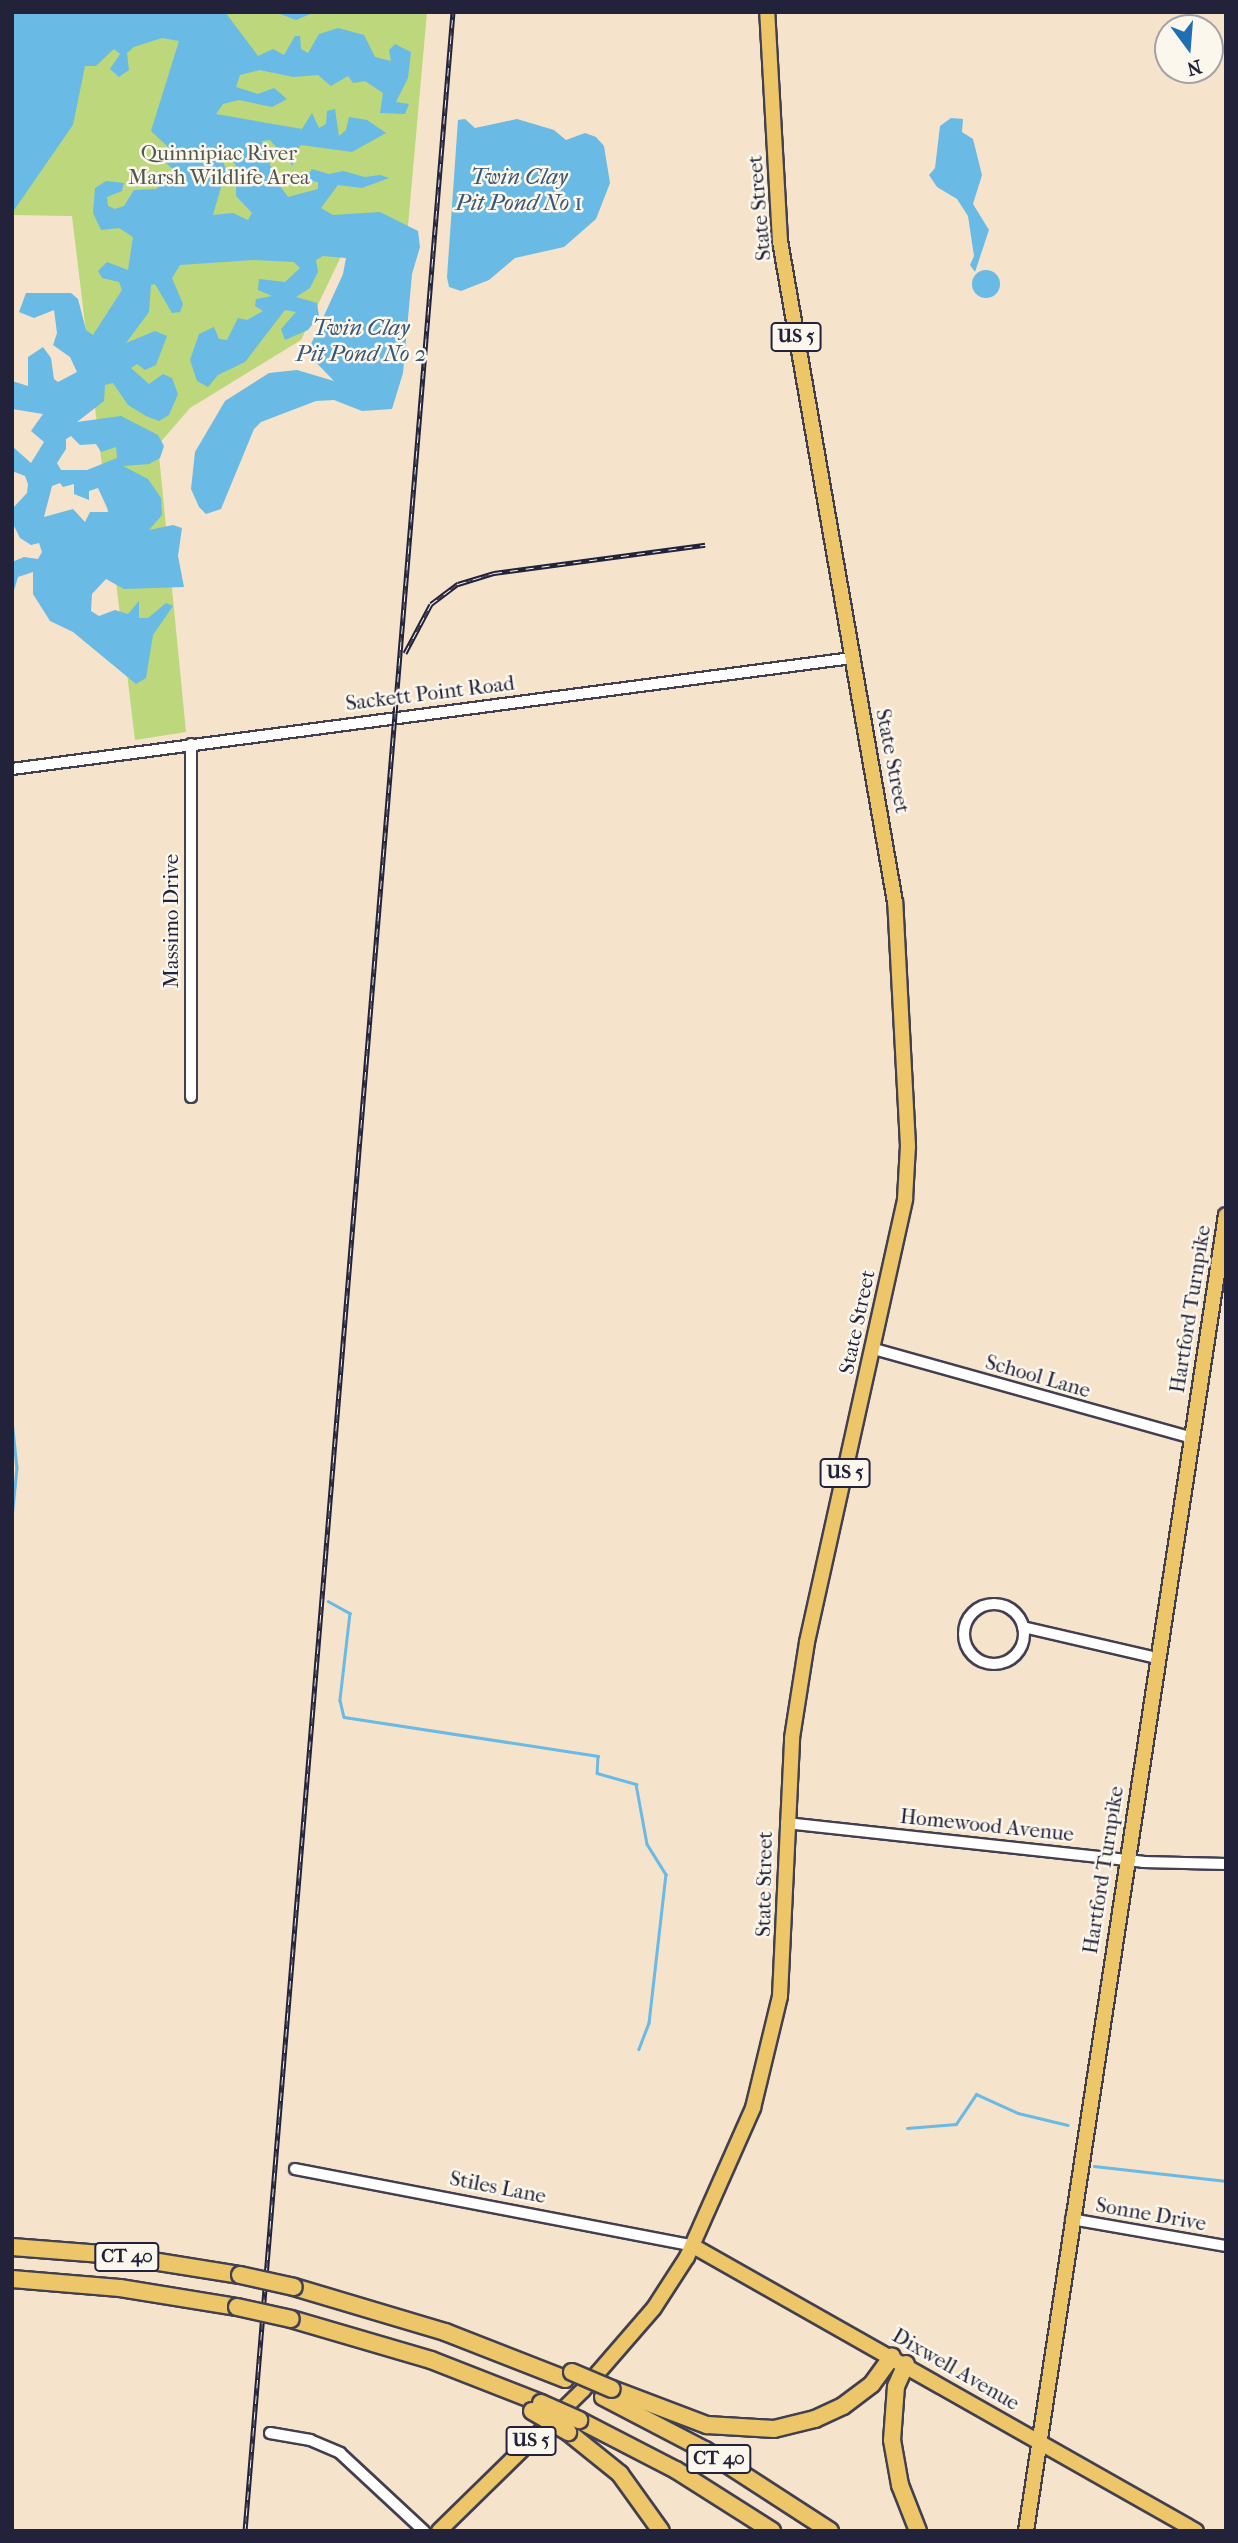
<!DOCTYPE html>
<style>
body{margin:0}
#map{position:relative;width:1238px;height:2543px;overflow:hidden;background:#f6e3cc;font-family:"IM FELL French Canon",serif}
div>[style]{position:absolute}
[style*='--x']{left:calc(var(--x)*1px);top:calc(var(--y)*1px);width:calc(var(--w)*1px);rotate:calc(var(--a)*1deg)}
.green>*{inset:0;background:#bcd77c}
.water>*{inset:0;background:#69bae4}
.round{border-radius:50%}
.stream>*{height:2.5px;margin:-1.25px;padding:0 1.25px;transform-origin:1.25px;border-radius:1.25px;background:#69bae4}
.roads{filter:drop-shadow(2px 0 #423f51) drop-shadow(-2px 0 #423f51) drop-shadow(0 2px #423f51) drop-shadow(0 -2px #423f51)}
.minor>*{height:10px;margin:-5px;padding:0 5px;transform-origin:5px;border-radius:5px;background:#fff}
.minor>.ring{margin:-5px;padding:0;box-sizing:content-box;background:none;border:10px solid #fff;border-radius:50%}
.major>*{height:14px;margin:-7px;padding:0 7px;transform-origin:7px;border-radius:7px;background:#ecc669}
.highway>*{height:16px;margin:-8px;padding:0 8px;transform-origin:8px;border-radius:8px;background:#ecc669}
.rail>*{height:5px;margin-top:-2.5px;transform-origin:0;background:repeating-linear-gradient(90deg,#fbf7ec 0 8px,#22223b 0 16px);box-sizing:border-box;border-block:2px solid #22223b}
.bridges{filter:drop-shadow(2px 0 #423f51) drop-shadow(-2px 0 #423f51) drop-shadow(0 2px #423f51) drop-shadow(0 -2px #423f51)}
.highway-bridge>*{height:16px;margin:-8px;padding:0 8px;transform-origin:8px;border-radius:8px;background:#ecc669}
span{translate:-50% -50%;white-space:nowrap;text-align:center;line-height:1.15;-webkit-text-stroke:5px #fbf7ec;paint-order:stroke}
.shield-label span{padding:2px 5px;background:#fbf7ec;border:2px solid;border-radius:5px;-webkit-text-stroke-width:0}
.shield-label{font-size:19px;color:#22223b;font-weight:700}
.park-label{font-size:21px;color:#50584e}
.street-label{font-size:21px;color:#22223b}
.water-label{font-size:23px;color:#3b5776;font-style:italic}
.frame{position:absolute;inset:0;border:14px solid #22223b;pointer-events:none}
.north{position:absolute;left:1154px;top:14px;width:70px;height:70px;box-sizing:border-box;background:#fbf7ec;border:2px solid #a4a2a5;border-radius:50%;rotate:164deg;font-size:19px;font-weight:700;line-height:28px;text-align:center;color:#22223b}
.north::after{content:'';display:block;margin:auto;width:24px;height:32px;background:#1f6fb2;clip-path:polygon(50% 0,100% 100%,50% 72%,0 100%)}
</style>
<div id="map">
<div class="green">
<div style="clip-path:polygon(130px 12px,427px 12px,406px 248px,346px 246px,301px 340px,190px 408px,158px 445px,186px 732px,135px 740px,72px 216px,12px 215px,17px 200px,73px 125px,89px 23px)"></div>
</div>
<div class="water">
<div style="clip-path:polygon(evenodd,12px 12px,225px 12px,258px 56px,273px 49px,284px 55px,295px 36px,300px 36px,301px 49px,308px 53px,319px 34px,338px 28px,364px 35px,375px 57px,391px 61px,389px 50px,395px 44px,411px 52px,408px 78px,396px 102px,409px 104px,405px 114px,380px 113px,383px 93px,365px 81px,353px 83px,348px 76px,331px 86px,318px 75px,293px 77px,260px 70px,240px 75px,236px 87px,258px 94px,274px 88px,287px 99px,272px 107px,239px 100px,223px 104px,216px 114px,302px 129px,312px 113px,319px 128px,326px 124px,327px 111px,335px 109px,339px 136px,346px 130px,349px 117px,367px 120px,386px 133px,352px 152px,301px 145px,293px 155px,293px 166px,270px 140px,262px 141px,275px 179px,288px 197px,318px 189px,318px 182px,305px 180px,312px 169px,329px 174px,343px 171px,365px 177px,380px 175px,389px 178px,362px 188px,338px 185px,321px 208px,333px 215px,380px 212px,418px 231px,420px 247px,412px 274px,403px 373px,392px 409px,362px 411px,334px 400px,316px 401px,261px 422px,254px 429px,221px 509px,206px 514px,199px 507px,191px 489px,195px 452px,225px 401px,269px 373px,297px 370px,334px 381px,307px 353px,343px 274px,346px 258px,323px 256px,316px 260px,318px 272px,310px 288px,296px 297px,317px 303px,319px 316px,308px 330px,285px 340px,281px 329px,296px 312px,285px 310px,245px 362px,218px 375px,208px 387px,197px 381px,190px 360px,199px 334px,214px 327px,219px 339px,227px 340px,238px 318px,247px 320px,263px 311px,255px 306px,256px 299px,272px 296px,258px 290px,259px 279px,285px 282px,300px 268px,294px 262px,253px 260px,180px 265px,172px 278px,183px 304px,180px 312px,172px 313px,155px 284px,151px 285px,149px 312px,126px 343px,155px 331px,167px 336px,156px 365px,145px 370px,137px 364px,131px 368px,149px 384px,163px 374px,172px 378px,178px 394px,169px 415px,159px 421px,146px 416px,128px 405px,113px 383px,105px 385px,104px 401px,77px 422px,121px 416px,158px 435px,164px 446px,160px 458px,149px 464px,123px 466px,148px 479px,161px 498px,162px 515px,149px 530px,173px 525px,182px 528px,178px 556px,184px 587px,124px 589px,106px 579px,92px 594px,91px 611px,99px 616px,115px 610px,128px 614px,139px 601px,139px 618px,148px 618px,166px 603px,173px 606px,153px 635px,146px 678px,136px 684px,73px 632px,50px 621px,33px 594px,33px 572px,18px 577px,12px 597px,12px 562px,24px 557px,38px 559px,42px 552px,39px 543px,31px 545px,20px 538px,12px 522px,12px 509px,27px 493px,28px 484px,25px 476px,12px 471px,12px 446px,31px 463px,44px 442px,31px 431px,43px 414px,12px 409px,12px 381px,28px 386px,28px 357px,43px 347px,51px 358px,54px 379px,58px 382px,77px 372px,70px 357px,53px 345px,57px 333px,54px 310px,34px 318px,19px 312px,26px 293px,71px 293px,78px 299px,86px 330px,93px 335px,122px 290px,119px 282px,102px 278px,98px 271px,107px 262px,128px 270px,133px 237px,119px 228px,101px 230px,93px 213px,95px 188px,106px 181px,124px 183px,122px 191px,107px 197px,108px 206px,115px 209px,124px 206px,134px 190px,156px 189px,174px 170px,166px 163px,167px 146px,151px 131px,179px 41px,162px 38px,134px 47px,127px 53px,129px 70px,119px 77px,110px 69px,120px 54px,114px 49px,96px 66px,85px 66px,73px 125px,12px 213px,12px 12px,228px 152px,236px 166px,236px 196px,252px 213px,248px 220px,233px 213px,213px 215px,226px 170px,222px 158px,228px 152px,12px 12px,71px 436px,80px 445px,96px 444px,101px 452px,116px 447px,117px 458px,87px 470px,61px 470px,57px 463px,66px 449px,66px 439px,71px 436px,12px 12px,60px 483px,63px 487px,74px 484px,74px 494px,89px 500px,89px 491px,98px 488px,109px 512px,90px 512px,85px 522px,73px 509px,44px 517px,52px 486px,60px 483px)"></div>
<div style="clip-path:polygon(275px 12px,315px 12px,296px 20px)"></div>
<div style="clip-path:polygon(951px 118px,963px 119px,962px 132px,973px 139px,982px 175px,973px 204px,989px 230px,975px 272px,970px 265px,974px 256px,968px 216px,957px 199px,937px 187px,929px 175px,935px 168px,940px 126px)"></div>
<div style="clip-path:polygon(465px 119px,475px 128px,517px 119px,554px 130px,566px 140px,585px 133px,596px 137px,604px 146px,610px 183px,596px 219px,564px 247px,515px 258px,489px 280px,461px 291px,449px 287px,447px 277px,458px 120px)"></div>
<div class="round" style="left:972px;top:270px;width:28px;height:28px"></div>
</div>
<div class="stream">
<div style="--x:12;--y:1420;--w:48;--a:84.1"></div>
<div style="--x:17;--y:1468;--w:50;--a:95.7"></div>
<div style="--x:328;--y:1601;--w:25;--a:29"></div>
<div style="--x:350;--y:1613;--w:88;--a:96.6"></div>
<div style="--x:340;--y:1700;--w:17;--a:77"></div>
<div style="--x:344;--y:1717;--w:257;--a:8.7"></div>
<div style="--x:598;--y:1756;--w:17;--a:93"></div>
<div style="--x:597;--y:1773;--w:41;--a:15.8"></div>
<div style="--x:636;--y:1784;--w:61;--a:79.6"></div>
<div style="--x:647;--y:1844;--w:36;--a:58"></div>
<div style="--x:666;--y:1874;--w:150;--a:96.5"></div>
<div style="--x:649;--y:2023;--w:28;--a:111"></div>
<div style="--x:907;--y:2128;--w:49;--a:-4.7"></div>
<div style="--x:956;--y:2124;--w:36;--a:-56"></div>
<div style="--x:976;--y:2094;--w:46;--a:24.3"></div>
<div style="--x:1018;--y:2113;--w:51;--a:13.5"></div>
<div style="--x:1094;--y:2166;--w:133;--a:6.5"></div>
</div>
<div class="roads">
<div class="minor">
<div style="--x:191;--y:744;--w:353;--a:90"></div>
<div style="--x:12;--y:769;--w:847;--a:-7.53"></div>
<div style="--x:874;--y:1349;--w:330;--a:15.6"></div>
<div class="ring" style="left:964px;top:1604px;width:50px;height:50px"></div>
<div style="--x:1023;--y:1627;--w:138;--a:13"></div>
<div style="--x:786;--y:1823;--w:359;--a:6.2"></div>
<div style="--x:1143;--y:1862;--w:83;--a:1.4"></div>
<div style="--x:295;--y:2169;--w:405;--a:10.9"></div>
<div style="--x:1071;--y:2219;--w:157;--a:9.9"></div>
<div style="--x:270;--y:2433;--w:41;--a:9.9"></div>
<div style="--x:310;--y:2440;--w:33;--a:23"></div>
<div style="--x:340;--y:2453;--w:115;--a:42.9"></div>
</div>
<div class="major">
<div style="--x:693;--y:2246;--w:578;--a:29.54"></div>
<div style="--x:439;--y:2531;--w:202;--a:-44.4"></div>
<div style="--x:583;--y:2390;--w:108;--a:-49.1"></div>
<div style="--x:654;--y:2308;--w:61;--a:-57.1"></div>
<div style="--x:687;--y:2257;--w:163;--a:-66.1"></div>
<div style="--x:753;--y:2108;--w:115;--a:-76.4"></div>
<div style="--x:780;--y:1996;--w:258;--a:-87.3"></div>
<div style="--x:792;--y:1738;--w:97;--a:-81.1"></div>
<div style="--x:807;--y:1642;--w:454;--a:-77.5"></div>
<div style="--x:905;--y:1199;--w:53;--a:-86.8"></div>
<div style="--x:908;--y:1146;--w:244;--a:-93"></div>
<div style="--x:895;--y:902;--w:671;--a:-99.87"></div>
<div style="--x:780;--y:241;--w:229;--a:-93.2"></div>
<div style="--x:1026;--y:2531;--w:1331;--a:-81.36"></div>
</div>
<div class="highway">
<div style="--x:12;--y:2247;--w:103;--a:4.4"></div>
<div style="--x:115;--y:2255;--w:127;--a:9.1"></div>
<div style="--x:12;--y:2279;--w:108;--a:4.8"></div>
<div style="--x:120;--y:2288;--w:119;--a:9.2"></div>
<div style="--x:294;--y:2287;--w:158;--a:16.6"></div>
<div style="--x:445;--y:2332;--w:129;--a:21.4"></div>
<div style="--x:291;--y:2319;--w:146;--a:16.3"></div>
<div style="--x:431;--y:2360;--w:118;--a:21.4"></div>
<div style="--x:906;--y:2364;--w:24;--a:114"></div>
<div style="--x:896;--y:2386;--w:54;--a:94.2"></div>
<div style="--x:892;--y:2440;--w:46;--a:79.9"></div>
<div style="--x:900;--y:2485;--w:49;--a:68.6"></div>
<div style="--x:612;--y:2389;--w:102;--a:20.8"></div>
<div style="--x:707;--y:2425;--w:67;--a:3.4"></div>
<div style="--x:774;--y:2429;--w:42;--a:-13.7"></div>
<div style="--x:815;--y:2419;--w:31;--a:-25"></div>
<div style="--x:843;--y:2406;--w:36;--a:-37"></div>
<div style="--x:872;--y:2384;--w:34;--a:-54"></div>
<div style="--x:603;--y:2397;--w:115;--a:27.5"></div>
<div style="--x:705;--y:2450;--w:149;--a:32.9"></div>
<div style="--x:579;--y:2420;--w:109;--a:27.3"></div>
<div style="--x:676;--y:2470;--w:114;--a:32.4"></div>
<div style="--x:568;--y:2432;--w:67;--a:38.9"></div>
<div style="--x:620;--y:2474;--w:70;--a:54.3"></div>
</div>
</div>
<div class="rail">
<div style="--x:405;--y:653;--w:55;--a:-62"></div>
<div style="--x:431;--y:604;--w:34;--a:-37"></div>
<div style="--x:458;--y:584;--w:38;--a:-17"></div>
<div style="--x:494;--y:573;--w:213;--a:-7.6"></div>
<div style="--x:245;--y:2531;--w:2528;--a:-85.28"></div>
</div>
<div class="bridges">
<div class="highway-bridge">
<div style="--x:240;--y:2275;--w:55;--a:12.5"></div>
<div style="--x:237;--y:2307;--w:55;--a:12.5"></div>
<div style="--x:572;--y:2372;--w:43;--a:23"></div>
<div style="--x:541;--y:2403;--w:42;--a:24.1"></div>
<div style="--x:532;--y:2411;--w:42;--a:30.3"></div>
</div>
</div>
<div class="shield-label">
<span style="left:796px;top:337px">US 5</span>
<span style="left:845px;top:1473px">US 5</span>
<span style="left:127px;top:2257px">CT 40</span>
<span style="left:531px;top:2441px">US 5</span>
<span style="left:719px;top:2459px">CT 40</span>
</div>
<div class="park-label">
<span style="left:219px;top:165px">Quinnipiac River<br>Marsh Wildlife Area</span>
</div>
<div class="street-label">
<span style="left:759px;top:208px;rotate:-95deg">State Street</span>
<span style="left:430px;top:693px;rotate:-7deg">Sackett Point Road</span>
<span style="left:893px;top:761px;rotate:79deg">State Street</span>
<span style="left:171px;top:921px;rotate:-90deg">Massimo Drive</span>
<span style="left:1190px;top:1309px;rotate:-81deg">Hartford Turnpike</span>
<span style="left:857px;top:1322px;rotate:-78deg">State Street</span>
<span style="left:1038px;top:1376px;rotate:16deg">School Lane</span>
<span style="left:987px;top:1825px;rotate:6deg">Homewood Avenue</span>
<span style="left:1103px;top:1870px;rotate:-81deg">Hartford Turnpike</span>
<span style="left:764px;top:1884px;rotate:-89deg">State Street</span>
<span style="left:498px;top:2187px;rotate:11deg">Stiles Lane</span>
<span style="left:1151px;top:2214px;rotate:10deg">Sonne Drive</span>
<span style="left:956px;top:2369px;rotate:30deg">Dixwell Avenue</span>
</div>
<div class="water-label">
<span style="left:519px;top:190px">Twin Clay<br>Pit Pond No 1</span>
<span style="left:361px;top:341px">Twin Clay<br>Pit Pond No 2</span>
</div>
<div class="frame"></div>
<div class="north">N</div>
</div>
